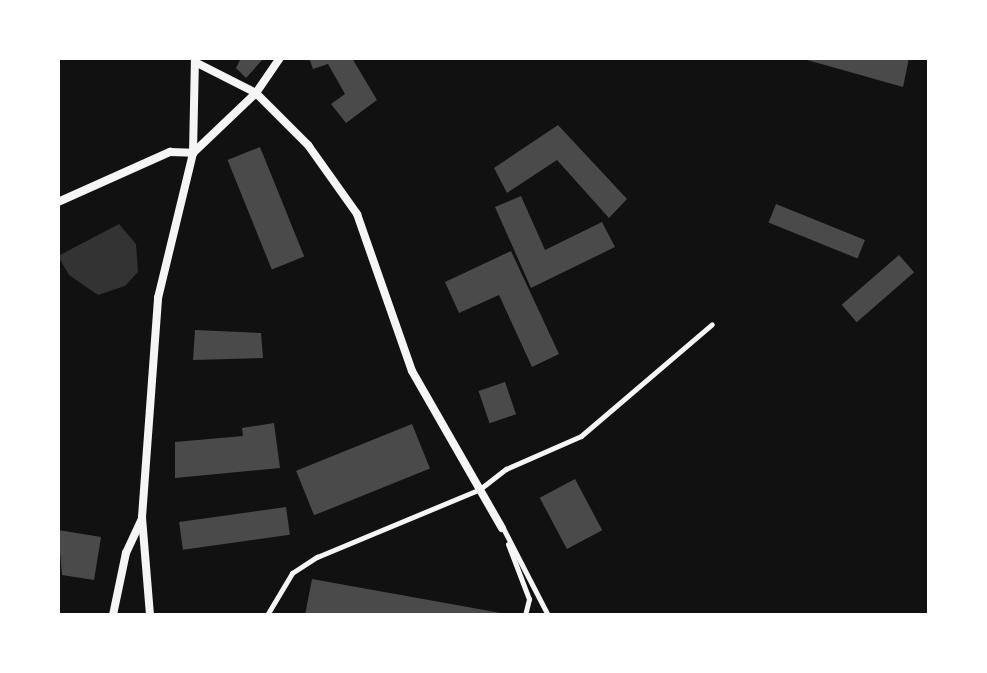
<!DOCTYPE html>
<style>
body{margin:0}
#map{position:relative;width:987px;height:673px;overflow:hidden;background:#111;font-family:Poppins,sans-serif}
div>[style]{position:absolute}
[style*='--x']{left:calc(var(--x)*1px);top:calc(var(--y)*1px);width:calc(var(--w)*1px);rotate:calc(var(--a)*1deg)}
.water>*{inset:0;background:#333}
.building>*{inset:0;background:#4a4a4a;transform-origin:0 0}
.service>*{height:5px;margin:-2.5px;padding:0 2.5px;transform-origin:2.5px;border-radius:2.5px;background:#f5f5f5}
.minor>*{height:8px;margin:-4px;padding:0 4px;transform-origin:4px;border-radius:4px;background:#f5f5f5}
span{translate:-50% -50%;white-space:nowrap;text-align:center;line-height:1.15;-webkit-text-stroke:7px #fff;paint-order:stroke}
.frame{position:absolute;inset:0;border:60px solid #fff;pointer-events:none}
</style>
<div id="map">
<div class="water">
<div style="clip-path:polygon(119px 224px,136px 244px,138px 272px,125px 286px,98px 295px,69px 275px,58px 256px)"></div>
</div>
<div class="building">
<div style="clip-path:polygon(241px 58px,264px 58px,246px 78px,236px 68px)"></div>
<div style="clip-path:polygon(309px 58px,352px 58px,377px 100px,346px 123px,331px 104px,345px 94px,328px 64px,313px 69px)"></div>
<div style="clip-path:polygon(800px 58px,909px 58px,903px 87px)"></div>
<div style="clip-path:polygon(558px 125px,627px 199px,609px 218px,557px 160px,507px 193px,494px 168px)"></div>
<div style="left:260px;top:147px;width:118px;height:35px;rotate:68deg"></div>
<div style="clip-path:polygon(521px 196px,545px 250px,602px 222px,615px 247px,531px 288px,495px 207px)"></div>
<div style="left:776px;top:204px;width:96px;height:20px;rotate:22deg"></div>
<div style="clip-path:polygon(511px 251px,559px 354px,532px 367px,499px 295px,459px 313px,445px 282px)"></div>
<div style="left:899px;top:255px;width:23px;height:76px;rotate:49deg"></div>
<div style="clip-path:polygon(195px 330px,261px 333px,263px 358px,193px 360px)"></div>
<div style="left:505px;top:382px;width:34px;height:28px;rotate:71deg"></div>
<div style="clip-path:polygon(274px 423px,280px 468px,175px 478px,175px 442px,243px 436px,242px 428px)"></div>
<div style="left:412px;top:424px;width:48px;height:125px;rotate:68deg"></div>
<div style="left:575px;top:479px;width:58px;height:40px;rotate:62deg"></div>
<div style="left:286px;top:507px;width:28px;height:108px;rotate:82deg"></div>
<div style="clip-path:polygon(58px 530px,101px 537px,94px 580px,62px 575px)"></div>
<div style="clip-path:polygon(312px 579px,501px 613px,501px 615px,305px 615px)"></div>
</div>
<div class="service">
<div style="--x:503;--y:528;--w:98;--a:62.7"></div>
<div style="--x:508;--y:544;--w:59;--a:69.1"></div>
<div style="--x:529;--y:599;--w:16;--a:104"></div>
<div style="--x:267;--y:615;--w:49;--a:-59.2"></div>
<div style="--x:292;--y:573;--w:30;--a:-33"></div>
<div style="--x:317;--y:557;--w:177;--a:-22.6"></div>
<div style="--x:480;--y:489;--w:33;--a:-38"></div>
<div style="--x:506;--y:469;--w:82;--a:-23.7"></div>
<div style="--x:581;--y:436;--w:172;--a:-40.5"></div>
</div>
<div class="minor">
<div style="--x:195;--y:62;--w:68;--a:26.9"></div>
<div style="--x:256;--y:93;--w:74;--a:45"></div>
<div style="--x:308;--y:145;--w:85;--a:54.6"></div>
<div style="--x:357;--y:214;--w:166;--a:70.7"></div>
<div style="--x:412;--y:371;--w:181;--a:60.2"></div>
<div style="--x:58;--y:202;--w:123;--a:-24.1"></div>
<div style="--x:170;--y:152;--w:23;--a:2"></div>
<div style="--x:193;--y:153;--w:87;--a:-43.6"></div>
<div style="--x:256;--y:93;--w:42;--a:-55.6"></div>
<div style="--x:113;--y:615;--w:63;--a:-78.2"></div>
<div style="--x:126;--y:553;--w:38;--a:-65"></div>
<div style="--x:150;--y:615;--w:98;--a:-94.7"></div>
<div style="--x:142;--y:517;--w:220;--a:-85.8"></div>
<div style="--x:158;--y:298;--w:149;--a:-76.4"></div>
<div style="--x:193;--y:153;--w:95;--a:-88.8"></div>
</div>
<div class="frame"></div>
</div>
